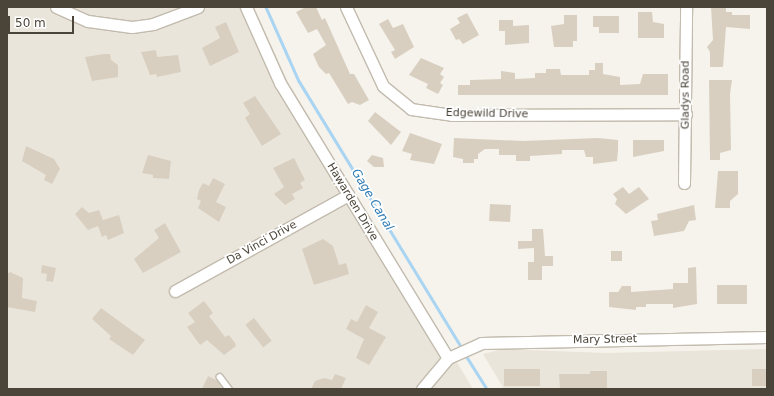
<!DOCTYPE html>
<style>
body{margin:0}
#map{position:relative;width:774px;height:396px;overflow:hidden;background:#f6f3ec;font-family:"DejaVu Sans",sans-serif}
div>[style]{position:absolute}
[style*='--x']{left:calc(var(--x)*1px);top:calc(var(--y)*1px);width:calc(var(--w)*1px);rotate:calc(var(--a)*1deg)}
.residential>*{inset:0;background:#eae5da}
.stream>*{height:2.5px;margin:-1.25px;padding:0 1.25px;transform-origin:1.25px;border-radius:1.25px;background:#a9d4f2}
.building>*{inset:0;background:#d8cfc1;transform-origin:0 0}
.roads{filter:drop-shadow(1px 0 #c2bbae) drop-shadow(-1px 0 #c2bbae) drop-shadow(0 1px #c2bbae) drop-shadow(0 -1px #c2bbae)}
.service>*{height:5.5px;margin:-2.75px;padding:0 2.75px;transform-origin:2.75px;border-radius:2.75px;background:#fff}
.minor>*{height:11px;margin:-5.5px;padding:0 5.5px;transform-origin:5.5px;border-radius:5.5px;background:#fff}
span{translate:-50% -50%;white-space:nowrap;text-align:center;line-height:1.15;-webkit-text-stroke:3.5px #fff;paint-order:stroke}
.street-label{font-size:11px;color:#4b4439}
.water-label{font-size:12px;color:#2e7ab2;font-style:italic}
.frame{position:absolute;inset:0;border:8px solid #4b4439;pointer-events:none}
.scale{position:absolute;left:8px;top:16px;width:66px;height:18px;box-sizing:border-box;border:2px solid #4b4439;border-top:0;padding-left:5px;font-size:12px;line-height:14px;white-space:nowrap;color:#4b4439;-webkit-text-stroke:3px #fff;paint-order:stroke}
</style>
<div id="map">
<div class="residential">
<div style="clip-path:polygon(7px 7px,254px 7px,288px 82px,473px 389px,7px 389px)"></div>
<div style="clip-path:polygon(503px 349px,606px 353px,767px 349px,767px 389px,504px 389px,483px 354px)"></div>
</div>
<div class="stream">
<div style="--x:266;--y:7;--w:81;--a:66"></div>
<div style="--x:299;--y:81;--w:313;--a:58.6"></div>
<div style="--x:465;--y:354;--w:41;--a:57.8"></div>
</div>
<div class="building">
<div style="clip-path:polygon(306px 7px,316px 7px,322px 20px,325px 18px,350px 74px,354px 74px,369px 100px,360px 105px,352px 102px,348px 104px,329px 73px,326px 74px,319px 67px,313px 54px,326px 45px,317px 29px,308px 33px,296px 12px)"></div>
<div style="clip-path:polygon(711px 7px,726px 7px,726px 12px,732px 12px,732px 15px,750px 15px,750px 29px,726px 27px,723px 67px,710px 67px,710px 52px,707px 47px,713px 40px)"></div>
<div style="clip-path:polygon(638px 12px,652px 12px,653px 22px,664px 24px,664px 38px,638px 38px)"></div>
<div style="clip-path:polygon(467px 13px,479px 35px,463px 44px,459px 39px,456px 40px,450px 29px,460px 23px,457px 18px)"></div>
<div style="clip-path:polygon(564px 15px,577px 15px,577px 41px,573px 41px,573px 47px,554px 47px,551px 26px,564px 24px)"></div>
<div style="clip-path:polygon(593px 16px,619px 16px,619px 33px,599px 33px,599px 27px,593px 27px)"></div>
<div style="clip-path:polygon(388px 19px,393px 28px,403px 24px,414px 47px,395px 59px,391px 52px,395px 50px,379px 24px)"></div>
<div style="clip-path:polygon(499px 20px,513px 20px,513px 26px,529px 25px,529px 43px,505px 45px,505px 31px,499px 31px)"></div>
<div style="clip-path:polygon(226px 22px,239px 52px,210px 66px,202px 48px,220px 38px,215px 27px)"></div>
<div style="clip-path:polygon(156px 50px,157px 57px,178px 55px,181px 72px,157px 77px,156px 74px,150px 75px,141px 52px)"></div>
<div style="clip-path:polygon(104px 54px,110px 54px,111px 60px,118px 65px,118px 77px,92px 81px,85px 57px)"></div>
<div style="clip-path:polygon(421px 58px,444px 68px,440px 74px,444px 77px,440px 83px,443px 85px,438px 94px,426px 88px,428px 84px,409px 75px)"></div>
<div style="clip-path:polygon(595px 63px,603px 63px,603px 74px,620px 77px,620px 85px,640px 84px,643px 74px,668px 74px,668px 95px,458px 95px,458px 85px,470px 85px,470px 80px,501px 79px,501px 71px,515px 73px,515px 79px,535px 78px,535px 73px,546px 73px,546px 69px,560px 69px,561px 75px,589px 75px,589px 70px,595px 70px)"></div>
<div style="clip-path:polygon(709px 80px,732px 80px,730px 94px,731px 150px,720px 153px,720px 160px,710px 160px)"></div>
<div style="clip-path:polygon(255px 96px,281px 134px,262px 146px,245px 118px,250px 114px,243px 103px)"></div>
<div style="clip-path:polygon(375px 112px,401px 132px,391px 145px,368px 121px)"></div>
<div style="clip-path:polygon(410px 133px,442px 144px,434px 164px,410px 160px,412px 154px,402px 151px)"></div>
<div style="clip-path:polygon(454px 138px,523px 141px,598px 138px,618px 140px,618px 151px,617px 161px,593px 164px,593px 157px,586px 157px,584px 150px,562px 150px,562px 154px,530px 156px,530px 161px,516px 161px,516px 155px,499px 155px,499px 149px,485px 149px,478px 154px,478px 159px,474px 159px,474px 163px,463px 163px,463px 159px,453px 157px)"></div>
<div style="clip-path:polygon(633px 140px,664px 140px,664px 151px,633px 157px)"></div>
<div style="clip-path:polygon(26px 146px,54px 159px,60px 169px,52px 184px,44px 180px,46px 175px,22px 161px)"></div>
<div style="clip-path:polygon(148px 155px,171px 161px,169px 179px,153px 178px,153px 175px,142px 173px)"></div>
<div style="clip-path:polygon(372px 155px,383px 158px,384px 167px,374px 167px,367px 161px)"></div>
<div style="clip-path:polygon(294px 158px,305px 180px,300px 183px,303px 188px,292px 194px,295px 199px,285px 205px,274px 194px,284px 187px,273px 168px)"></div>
<div style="clip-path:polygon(718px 171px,738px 171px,738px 194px,730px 201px,730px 208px,715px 208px)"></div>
<div style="clip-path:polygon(213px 178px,225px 184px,216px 202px,226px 207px,219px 222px,198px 208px,201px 201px,197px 199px,199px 190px,203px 183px,209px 186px)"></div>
<div style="clip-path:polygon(623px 187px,629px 194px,639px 187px,649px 199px,626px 214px,615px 204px,617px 199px,613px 194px)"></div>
<div style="left:490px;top:204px;width:21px;height:17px;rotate:3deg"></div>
<div style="clip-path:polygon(694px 205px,696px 220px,689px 221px,684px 231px,654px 236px,651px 221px,658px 220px,657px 214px)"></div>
<div style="clip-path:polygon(82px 207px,89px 213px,99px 210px,103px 220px,119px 215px,124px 233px,108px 240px,106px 235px,102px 237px,98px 226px,88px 230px,75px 214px)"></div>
<div style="clip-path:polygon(165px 223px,181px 252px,143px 273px,134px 259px,159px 238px,154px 230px)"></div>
<div style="clip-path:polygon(532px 229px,543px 229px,545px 256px,553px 256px,553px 266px,542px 266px,542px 280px,528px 280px,528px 262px,534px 262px,534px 248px,518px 249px,518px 241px,532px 241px)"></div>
<div style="clip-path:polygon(323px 239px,333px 246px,339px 265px,346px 263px,349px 274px,314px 285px,302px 249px)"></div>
<div style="left:611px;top:251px;width:11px;height:10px"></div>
<div style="clip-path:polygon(42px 265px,56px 268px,53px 282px,46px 281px,47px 274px,41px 273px)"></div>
<div style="clip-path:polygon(696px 267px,697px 304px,673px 308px,673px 304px,646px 304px,646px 307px,636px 307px,636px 310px,609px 307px,609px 292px,618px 292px,622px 286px,631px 286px,631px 292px,673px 289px,673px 283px,688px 283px,688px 268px)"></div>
<div style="clip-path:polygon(10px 272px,23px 278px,22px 298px,37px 301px,35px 312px,7px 307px,7px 274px)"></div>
<div style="left:747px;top:285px;width:19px;height:30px;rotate:90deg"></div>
<div style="clip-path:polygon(204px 301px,213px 313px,209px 316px,225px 337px,229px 335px,235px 343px,236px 346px,224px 355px,207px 340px,200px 345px,187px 327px,195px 322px,188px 313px)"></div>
<div style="clip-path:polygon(366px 305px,378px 312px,369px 328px,386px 337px,369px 365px,356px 358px,364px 339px,346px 329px,351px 319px,357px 322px)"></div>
<div style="clip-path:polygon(101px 308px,145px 340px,133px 355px,109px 339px,111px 336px,92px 319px)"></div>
<div style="left:254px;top:318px;width:29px;height:11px;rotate:52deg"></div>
<div style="left:504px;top:369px;width:36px;height:17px"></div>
<div style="left:752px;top:369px;width:15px;height:17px"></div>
<div style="clip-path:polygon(590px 371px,607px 371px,607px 389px,560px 389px,559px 374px,590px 374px)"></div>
<div style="clip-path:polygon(335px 374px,346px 378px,341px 389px,311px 389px,315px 381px,324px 378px,332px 380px)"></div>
<div style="clip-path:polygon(208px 376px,218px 381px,222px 389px,202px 389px)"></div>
</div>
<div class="roads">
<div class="service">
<div style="--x:220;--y:377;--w:15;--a:53"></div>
</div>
<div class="minor">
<div style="--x:56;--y:7;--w:35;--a:24"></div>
<div style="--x:88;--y:21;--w:44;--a:7.8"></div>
<div style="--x:132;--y:27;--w:21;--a:-8"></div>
<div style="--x:153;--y:24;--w:48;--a:-20.7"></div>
<div style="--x:246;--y:7;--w:83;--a:65.9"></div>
<div style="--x:280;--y:83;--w:322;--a:58.6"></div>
<div style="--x:346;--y:7;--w:87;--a:64.9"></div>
<div style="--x:383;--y:86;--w:36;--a:39"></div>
<div style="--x:411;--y:109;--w:41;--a:8.3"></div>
<div style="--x:452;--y:115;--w:234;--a:-0.2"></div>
<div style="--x:684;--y:183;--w:176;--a:-89.3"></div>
<div style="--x:175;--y:291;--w:198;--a:-29"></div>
<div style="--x:422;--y:389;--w:40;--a:-50"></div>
<div style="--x:448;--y:358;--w:36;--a:-24"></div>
<div style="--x:481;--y:343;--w:286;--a:-1.2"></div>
</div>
</div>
<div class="street-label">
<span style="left:686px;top:95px;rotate:-90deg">Gladys Road</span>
<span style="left:487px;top:114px;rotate:1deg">Edgewild Drive</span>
<span style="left:352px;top:202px;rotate:59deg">Hawarden Drive</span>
<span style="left:262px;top:243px;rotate:-29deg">Da Vinci Drive</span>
<span style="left:605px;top:340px;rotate:-1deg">Mary Street</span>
</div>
<div class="water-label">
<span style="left:372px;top:200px;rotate:59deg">Gage Canal</span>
</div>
<div class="frame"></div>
<div class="scale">50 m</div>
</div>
